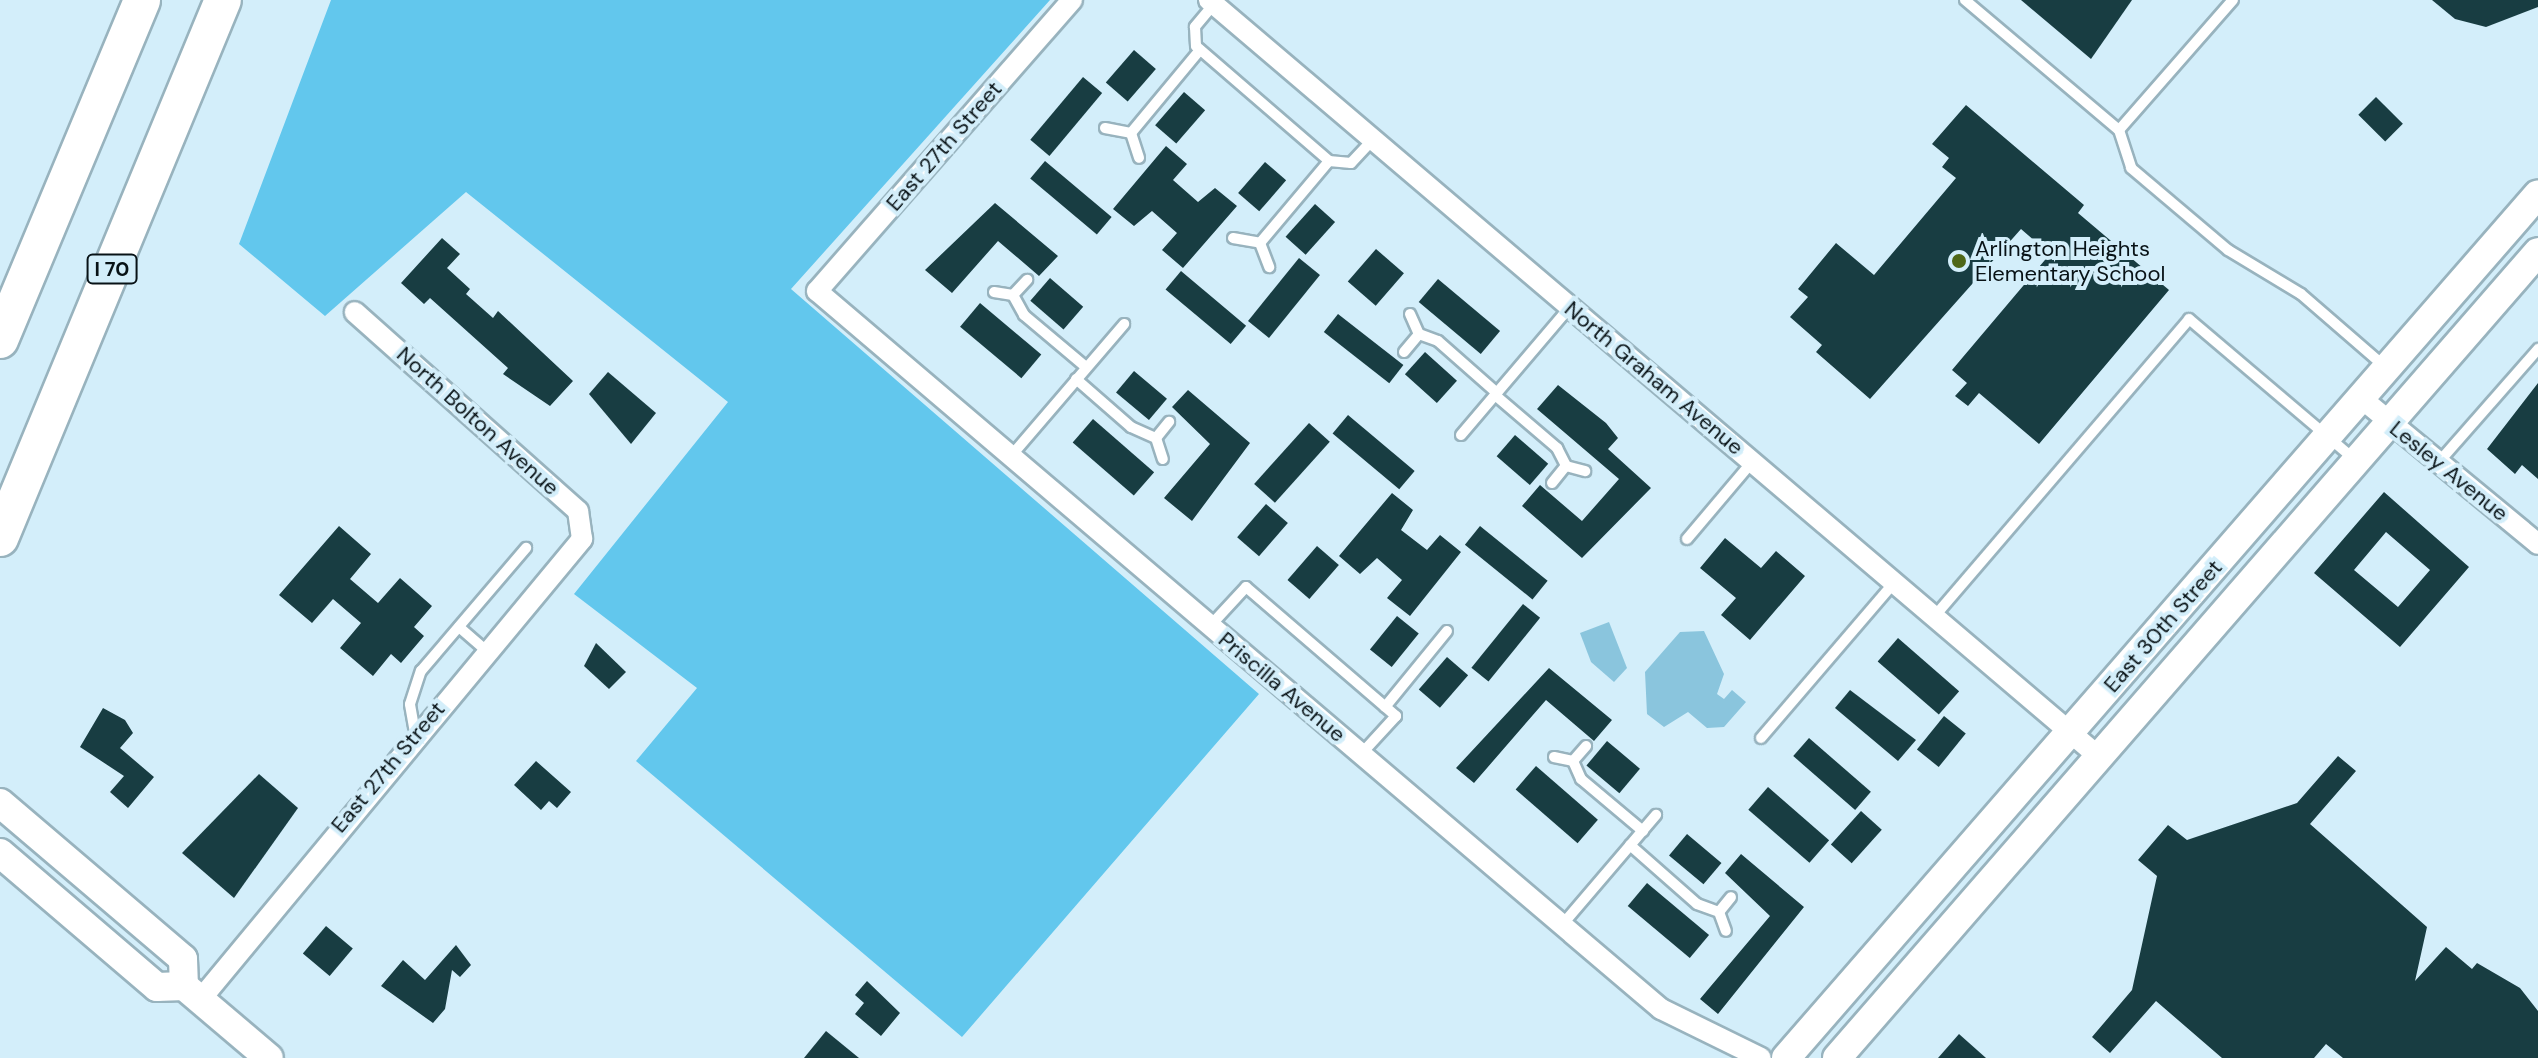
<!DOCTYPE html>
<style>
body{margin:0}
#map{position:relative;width:2538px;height:1058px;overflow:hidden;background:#d3eefa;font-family:"DM Sans",sans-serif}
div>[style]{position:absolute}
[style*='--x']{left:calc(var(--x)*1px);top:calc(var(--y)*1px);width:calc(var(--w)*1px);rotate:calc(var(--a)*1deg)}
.green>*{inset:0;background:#8ac5dd}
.forest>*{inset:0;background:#62c7ed}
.building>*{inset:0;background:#183d42;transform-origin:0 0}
.roads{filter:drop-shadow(2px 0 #98b3be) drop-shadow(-2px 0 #98b3be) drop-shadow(0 2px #98b3be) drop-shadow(0 -2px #98b3be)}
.service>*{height:10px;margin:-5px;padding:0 5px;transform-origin:5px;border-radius:5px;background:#fff}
.minor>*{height:20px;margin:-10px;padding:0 10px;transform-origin:10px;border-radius:10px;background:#fff}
.secondary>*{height:28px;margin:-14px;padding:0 14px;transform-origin:14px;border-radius:14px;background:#fff}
.motorway>*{height:36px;margin:-18px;padding:0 18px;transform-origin:18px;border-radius:18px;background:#fff}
.dots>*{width:22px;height:22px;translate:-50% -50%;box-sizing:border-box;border:4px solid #d3eefa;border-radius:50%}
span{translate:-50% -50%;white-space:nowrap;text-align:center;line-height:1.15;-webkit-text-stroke:8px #d3eefa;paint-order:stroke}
.shield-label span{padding:2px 6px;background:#d3eefa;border:2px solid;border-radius:6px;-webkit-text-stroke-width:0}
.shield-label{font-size:20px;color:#081216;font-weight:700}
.street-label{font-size:22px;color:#081216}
.poi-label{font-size:22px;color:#081216}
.left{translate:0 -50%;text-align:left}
</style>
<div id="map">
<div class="green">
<div style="clip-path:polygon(1609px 622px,1627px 668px,1614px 682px,1591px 662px,1580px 633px)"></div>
<div style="clip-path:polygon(1704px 631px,1724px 674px,1717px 694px,1724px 699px,1732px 690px,1746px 702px,1724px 727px,1707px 728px,1688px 712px,1664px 727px,1647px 714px,1645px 672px,1680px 632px)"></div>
</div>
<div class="forest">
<div style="clip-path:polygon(331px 0,1050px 0,791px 289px,1259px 694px,962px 1037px,636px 761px,697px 688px,574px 594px,728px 402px,466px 192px,325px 316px,239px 244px)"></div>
</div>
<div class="building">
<div style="clip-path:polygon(2021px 0,2132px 0,2091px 59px)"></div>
<div style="clip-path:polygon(2432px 0,2538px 0,2538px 7px,2486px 27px,2455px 19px)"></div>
<div style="left:1134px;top:50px;width:29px;height:43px;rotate:41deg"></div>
<div style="left:1083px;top:77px;width:25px;height:82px;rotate:40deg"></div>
<div style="left:1184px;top:92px;width:28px;height:44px;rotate:41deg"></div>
<div style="left:2376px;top:97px;width:38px;height:25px;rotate:45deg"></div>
<div style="clip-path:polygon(1966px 105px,2084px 205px,2078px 213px,2169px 290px,2039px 444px,1979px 393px,1968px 406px,1955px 396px,1967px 383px,1952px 370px,2050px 254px,2021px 229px,1870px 399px,1816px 352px,1822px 345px,1790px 317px,1808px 297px,1798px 289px,1836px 243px,1874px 275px,1956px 178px,1942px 167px,1949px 158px,1932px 144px)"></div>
<div style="clip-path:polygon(1166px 146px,1187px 164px,1173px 180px,1198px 202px,1215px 188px,1237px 206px,1183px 268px,1162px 250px,1177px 233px,1152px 211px,1134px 226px,1113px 209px)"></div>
<div style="left:1045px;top:161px;width:87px;height:23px;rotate:40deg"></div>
<div style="left:1265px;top:162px;width:28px;height:41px;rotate:41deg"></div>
<div style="clip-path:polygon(995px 203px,1058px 256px,1039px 276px,998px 241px,952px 293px,925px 270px)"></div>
<div style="left:1315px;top:204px;width:27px;height:44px;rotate:42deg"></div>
<div style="clip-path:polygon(442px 238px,460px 254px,447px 268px,470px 289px,466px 294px,493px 318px,498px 311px,573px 381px,550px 406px,503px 374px,508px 368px,430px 298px,424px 304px,401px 283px)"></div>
<div style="left:1376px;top:249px;width:37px;height:43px;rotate:41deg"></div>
<div style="left:1299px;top:258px;width:27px;height:81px;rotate:39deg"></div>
<div style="left:1181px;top:271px;width:85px;height:24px;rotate:40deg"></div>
<div style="left:1050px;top:278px;width:44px;height:30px;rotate:41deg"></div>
<div style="left:1438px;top:279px;width:81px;height:30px;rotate:40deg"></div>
<div style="left:980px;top:303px;width:80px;height:31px;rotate:40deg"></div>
<div style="left:1338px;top:314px;width:83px;height:23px;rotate:38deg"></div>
<div style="left:1425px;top:352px;width:43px;height:30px;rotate:42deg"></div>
<div style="left:1134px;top:371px;width:43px;height:28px;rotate:40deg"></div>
<div style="clip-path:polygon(608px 372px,656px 413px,631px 444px,589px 394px)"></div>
<div style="clip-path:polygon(2538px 383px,2538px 479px,2522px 465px,2515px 474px,2487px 449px)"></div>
<div style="clip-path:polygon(1558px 385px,1606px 423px,1618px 438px,1608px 449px,1651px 488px,1582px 558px,1522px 506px,1540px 485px,1582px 521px,1619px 479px,1537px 409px)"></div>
<div style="clip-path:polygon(1188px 390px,1250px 443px,1192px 521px,1164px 498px,1210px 444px,1172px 407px)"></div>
<div style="left:1348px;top:415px;width:87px;height:24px;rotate:40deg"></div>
<div style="left:1093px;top:419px;width:81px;height:31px;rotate:41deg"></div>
<div style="left:1309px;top:423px;width:28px;height:82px;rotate:42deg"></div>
<div style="left:1515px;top:435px;width:44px;height:28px;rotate:41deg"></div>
<div style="clip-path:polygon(evenodd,2384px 492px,2469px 567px,2400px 647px,2314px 573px,2384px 492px,2386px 532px,2430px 570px,2398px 607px,2354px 570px,2386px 532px)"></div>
<div style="clip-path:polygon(1392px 493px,1413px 510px,1401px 530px,1427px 550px,1440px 535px,1461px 552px,1410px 616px,1387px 598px,1402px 580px,1377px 558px,1360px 574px,1339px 556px)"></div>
<div style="left:1266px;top:504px;width:29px;height:44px;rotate:41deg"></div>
<div style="clip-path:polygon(339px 526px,371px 554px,350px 579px,378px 603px,400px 578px,432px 606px,414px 627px,424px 636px,401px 663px,391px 654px,373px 676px,340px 648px,361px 623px,333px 599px,312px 623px,279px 595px)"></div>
<div style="left:1480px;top:526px;width:87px;height:24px;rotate:39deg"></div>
<div style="clip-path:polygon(1725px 538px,1761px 568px,1776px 551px,1805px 576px,1750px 640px,1721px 615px,1736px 598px,1700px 568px)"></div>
<div style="left:1317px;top:546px;width:29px;height:45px;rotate:41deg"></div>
<div style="left:1523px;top:604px;width:22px;height:82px;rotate:39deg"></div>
<div style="left:1397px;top:616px;width:28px;height:43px;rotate:39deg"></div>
<div style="left:1898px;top:638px;width:81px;height:31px;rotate:41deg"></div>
<div style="clip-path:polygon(596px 643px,626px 672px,609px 689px,584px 666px)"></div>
<div style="left:1447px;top:657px;width:28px;height:43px;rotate:41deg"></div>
<div style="clip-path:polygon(1549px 668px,1612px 720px,1594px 741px,1546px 700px,1474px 783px,1456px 768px)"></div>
<div style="clip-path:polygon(1850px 690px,1916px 740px,1898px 761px,1835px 708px)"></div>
<div style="clip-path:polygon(103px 708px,125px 720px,133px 733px,120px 748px,154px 777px,128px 808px,110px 792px,124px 776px,80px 747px)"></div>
<div style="left:1944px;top:716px;width:28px;height:43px;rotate:39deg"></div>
<div style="left:1809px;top:738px;width:82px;height:24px;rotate:41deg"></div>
<div style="left:1607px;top:741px;width:43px;height:32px;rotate:40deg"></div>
<div style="clip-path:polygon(2338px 756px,2356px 771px,2310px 824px,2427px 927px,2415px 981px,2446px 947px,2472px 969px,2477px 963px,2520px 988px,2538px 1011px,2538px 1058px,2343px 1058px,2326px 1044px,2314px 1058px,2222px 1058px,2156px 1001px,2110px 1053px,2092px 1037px,2132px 990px,2157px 876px,2138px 860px,2168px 825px,2187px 840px,2297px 803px)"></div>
<div style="clip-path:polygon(536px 761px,571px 792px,557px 808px,549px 801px,541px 810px,514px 785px)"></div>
<div style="left:1536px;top:766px;width:82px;height:31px;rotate:41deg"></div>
<div style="clip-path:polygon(259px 774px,298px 808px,234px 898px,182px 853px)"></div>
<div style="left:1768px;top:787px;width:81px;height:30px;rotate:41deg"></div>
<div style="left:1861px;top:811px;width:28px;height:45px;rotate:42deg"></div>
<div style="left:1687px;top:834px;width:45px;height:28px;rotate:40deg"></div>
<div style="clip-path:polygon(1741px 854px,1804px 907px,1718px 1014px,1700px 999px,1770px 916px,1725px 873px)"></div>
<div style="left:1647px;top:883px;width:81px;height:30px;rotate:40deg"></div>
<div style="left:326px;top:926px;width:35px;height:36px;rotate:40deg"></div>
<div style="clip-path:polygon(456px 945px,471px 965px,460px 977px,452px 970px,445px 1009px,433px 1023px,381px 986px,403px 960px,425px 980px)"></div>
<div style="clip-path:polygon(867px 981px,900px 1013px,881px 1036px,855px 1014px,864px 1003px,855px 995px)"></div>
<div style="clip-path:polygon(826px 1031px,859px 1058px,804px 1058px)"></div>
<div style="clip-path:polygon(1959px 1034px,1986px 1058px,1938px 1058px)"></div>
</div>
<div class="roads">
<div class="service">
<div style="--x:1965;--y:0;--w:202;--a:40.2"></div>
<div style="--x:2119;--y:130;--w:173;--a:-48.8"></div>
<div style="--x:1214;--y:4;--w:30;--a:130"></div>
<div style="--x:1195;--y:27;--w:19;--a:87"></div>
<div style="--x:1196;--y:46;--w:176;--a:40.8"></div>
<div style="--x:1329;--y:161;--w:22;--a:5"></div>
<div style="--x:1351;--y:163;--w:33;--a:-47"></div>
<div style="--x:1105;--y:128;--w:26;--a:11"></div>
<div style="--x:2119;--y:130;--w:40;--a:72"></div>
<div style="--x:2131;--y:168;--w:127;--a:40.2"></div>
<div style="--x:2228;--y:250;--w:85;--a:31.1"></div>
<div style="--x:2301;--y:294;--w:110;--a:40.9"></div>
<div style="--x:1131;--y:133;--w:108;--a:-50.3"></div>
<div style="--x:1131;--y:133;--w:26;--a:72"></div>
<div style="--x:1233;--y:238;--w:27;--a:10"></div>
<div style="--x:1260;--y:243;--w:107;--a:-49.9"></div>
<div style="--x:1260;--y:243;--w:26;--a:69"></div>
<div style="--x:994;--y:292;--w:19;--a:9"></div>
<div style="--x:1013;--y:295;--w:23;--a:61"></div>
<div style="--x:1024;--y:315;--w:81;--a:40"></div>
<div style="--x:1013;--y:295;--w:21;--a:-47"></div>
<div style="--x:1410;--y:314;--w:22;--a:66"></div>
<div style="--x:1419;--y:334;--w:20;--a:20"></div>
<div style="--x:1438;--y:341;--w:79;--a:41.4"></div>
<div style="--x:1404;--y:352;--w:23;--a:-50"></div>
<div style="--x:1076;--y:379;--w:73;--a:41.1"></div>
<div style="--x:1131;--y:427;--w:27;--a:24"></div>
<div style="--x:1495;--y:395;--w:82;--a:40.5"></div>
<div style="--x:1557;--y:448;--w:20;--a:63"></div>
<div style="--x:1461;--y:435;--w:168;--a:-49.6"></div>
<div style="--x:1156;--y:438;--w:22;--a:72"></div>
<div style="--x:1156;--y:438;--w:21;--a:-51"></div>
<div style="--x:1011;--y:456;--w:174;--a:-49.4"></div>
<div style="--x:2438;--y:463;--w:152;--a:-48.7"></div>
<div style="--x:1566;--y:466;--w:20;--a:15"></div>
<div style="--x:1552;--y:483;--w:22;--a:-51"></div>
<div style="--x:1687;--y:539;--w:101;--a:-49.8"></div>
<div style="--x:1934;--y:617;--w:392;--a:-49.4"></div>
<div style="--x:2189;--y:319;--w:218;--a:40.3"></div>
<div style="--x:1210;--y:626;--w:53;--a:-47.3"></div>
<div style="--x:1246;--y:587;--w:198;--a:40.7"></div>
<div style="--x:1396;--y:716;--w:52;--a:132.6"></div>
<div style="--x:459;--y:627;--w:37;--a:41"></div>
<div style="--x:1385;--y:707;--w:98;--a:-50.8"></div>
<div style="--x:415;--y:733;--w:29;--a:-100"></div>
<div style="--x:410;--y:704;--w:35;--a:-72"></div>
<div style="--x:421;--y:671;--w:162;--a:-49.5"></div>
<div style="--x:1761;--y:738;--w:204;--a:-49.4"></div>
<div style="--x:1554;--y:757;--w:19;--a:12"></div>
<div style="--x:1573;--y:761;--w:20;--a:66"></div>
<div style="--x:1581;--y:779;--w:81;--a:40"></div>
<div style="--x:1573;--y:761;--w:20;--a:-49"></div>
<div style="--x:1630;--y:845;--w:89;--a:41.4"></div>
<div style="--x:1697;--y:904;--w:23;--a:20"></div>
<div style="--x:1719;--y:912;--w:20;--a:70"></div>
<div style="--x:1719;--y:912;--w:19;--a:-51"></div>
<div style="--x:1562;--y:925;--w:145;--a:-49.5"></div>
</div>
<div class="minor">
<div style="--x:1072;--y:0;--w:387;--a:131.2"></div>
<div style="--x:817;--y:291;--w:1108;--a:40.39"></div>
<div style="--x:1661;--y:1009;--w:111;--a:26.1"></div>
<div style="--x:1209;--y:0;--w:1168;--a:40.38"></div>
<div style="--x:2361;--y:398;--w:229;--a:39.5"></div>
<div style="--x:200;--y:1000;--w:599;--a:-50.35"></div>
<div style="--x:582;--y:539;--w:28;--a:-98"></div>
<div style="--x:578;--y:511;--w:299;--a:-138.3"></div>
</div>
<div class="secondary">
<div style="--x:0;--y:803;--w:240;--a:40.4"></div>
<div style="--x:183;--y:959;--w:27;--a:88"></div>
<div style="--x:0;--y:853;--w:206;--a:40.5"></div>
<div style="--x:157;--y:987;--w:27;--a:-2"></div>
<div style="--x:184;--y:986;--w:111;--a:40.3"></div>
<div style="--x:1786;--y:1058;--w:1145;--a:-48.96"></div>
<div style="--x:1837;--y:1058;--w:1068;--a:-48.99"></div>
</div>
<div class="motorway">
<div style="--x:0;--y:340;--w:368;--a:-67.3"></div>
<div style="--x:0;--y:538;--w:582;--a:-67.49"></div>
</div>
</div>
<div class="dots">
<div style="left:1959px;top:261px;background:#4e6718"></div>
</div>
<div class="shield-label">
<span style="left:112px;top:269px">I 70</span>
</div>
<div class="street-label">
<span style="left:944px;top:146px;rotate:-49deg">East 27th Street</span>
<span style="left:1654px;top:378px;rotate:40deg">North Graham Avenue</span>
<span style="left:478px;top:421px;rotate:42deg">North Bolton Avenue</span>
<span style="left:2449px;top:471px;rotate:39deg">Lesley Avenue</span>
<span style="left:2163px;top:626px;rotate:-49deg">East 30th Street</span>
<span style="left:1282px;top:687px;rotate:40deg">Priscilla Avenue</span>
<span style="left:388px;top:767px;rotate:-50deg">East 27th Street</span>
</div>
<div class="poi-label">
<span class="left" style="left:1975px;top:261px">Arlington Heights<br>Elementary School</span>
</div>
</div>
